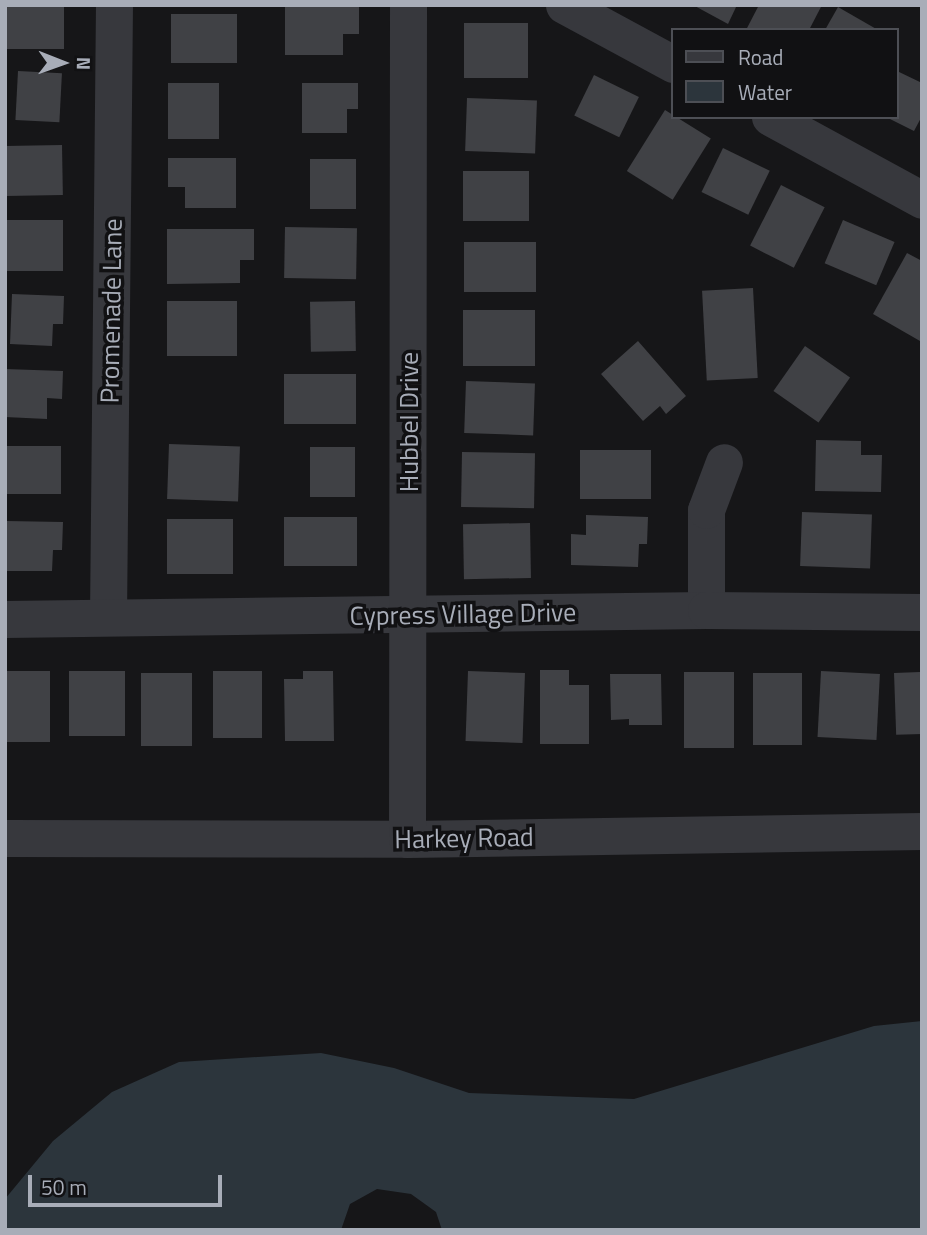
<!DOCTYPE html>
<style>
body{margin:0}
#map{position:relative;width:927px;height:1235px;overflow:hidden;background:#161618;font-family:"Titillium Web",sans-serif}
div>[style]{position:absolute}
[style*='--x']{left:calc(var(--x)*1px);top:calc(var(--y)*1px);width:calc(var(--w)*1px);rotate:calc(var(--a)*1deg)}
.water>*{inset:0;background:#2c353c}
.building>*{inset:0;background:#404145;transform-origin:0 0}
.minor>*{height:37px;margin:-18.5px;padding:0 18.5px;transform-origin:18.5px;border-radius:18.5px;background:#37383d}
span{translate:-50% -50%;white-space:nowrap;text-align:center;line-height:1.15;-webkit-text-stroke:7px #111113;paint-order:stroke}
.street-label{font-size:26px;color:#a8adb8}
.frame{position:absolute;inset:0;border:7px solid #a8adb8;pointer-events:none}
.legend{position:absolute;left:671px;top:28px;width:228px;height:91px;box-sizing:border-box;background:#111113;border:2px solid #4d4f55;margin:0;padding:9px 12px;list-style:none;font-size:21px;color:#a8adb8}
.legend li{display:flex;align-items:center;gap:14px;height:35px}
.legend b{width:35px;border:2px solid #4d4f55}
.north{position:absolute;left:28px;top:28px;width:70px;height:70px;-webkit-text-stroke:5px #111113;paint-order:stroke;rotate:91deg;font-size:19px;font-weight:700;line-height:28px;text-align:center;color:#a8adb8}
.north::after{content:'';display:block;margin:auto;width:24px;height:32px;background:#a8adb8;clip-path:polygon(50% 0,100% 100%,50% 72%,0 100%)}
.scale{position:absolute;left:28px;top:1175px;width:194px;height:32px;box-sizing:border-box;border:4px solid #a8adb8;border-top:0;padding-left:9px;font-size:21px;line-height:24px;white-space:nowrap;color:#a8adb8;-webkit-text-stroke:5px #111113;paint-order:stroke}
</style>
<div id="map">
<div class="water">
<div style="clip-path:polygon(922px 1021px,922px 1230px,442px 1230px,436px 1212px,411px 1194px,377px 1189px,350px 1204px,341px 1230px,5px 1230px,5px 1199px,53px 1141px,112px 1092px,179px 1062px,321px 1053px,394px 1068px,469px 1093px,634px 1099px,874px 1026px)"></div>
</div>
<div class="building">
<div style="left:5px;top:5px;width:59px;height:44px"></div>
<div style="clip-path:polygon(693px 5px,737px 5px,728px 24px)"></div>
<div style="clip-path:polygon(759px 5px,822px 5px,809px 30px,746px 30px)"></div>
<div style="clip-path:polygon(285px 6px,359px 6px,359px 34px,343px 34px,343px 55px,285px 55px)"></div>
<div style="clip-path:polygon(838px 7px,878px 30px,825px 30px)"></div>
<div style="left:171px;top:14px;width:66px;height:49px"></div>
<div style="left:464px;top:23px;width:64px;height:55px"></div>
<div style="left:18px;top:71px;width:44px;height:49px;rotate:3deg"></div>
<div style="clip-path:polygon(897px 71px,922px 83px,922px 116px,914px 131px,886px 117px,897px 117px)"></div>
<div style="left:594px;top:75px;width:50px;height:45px;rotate:26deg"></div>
<div style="left:168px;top:83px;width:51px;height:56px"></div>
<div style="clip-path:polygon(302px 83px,358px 83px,358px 109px,347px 109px,347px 133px,302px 133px)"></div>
<div style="left:467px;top:98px;width:70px;height:53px;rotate:2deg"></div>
<div style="left:665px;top:110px;width:54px;height:72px;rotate:32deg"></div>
<div style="left:62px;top:145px;width:50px;height:57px;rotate:89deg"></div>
<div style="left:723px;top:148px;width:52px;height:49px;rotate:26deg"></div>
<div style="clip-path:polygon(168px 158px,236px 158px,236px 208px,185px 208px,185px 187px,168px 187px)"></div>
<div style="left:310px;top:159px;width:46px;height:50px"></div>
<div style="left:529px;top:171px;width:50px;height:66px;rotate:90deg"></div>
<div style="left:781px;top:185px;width:49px;height:68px;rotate:27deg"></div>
<div style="left:5px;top:220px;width:58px;height:51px"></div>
<div style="left:843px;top:220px;width:56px;height:47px;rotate:23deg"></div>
<div style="left:285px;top:227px;width:72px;height:51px;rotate:1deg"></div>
<div style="clip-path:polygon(167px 229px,254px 229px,254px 260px,240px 260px,240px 283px,167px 284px)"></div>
<div style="left:464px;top:242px;width:72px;height:50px"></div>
<div style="clip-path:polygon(907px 253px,922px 261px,920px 341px,873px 314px)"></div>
<div style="left:753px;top:288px;width:90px;height:51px;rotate:87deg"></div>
<div style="clip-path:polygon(12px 294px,64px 296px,63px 324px,53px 324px,52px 346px,10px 344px)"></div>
<div style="left:167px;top:301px;width:70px;height:55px"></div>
<div style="left:355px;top:301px;width:50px;height:45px;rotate:89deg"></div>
<div style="left:463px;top:310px;width:72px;height:56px"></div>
<div style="clip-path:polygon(638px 341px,686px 396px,666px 414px,660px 406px,643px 421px,601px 374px)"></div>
<div style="left:805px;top:346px;width:55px;height:55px;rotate:35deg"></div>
<div style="clip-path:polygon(5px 369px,63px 371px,62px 399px,47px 398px,47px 419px,5px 417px)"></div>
<div style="left:284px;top:374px;width:72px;height:50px"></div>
<div style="left:466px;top:381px;width:69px;height:52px;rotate:2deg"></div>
<div style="clip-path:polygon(816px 440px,861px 441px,861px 455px,882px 455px,881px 492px,815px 491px)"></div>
<div style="left:169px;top:444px;width:71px;height:55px;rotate:2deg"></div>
<div style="left:5px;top:446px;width:56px;height:48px"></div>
<div style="left:310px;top:447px;width:45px;height:50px"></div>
<div style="left:580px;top:450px;width:71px;height:49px"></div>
<div style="left:462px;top:452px;width:73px;height:55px;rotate:1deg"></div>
<div style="left:802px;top:512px;width:70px;height:54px;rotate:2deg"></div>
<div style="clip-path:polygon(586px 515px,648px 517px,647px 544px,639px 544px,638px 567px,571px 565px,571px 534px,586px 535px)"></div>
<div style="left:284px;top:517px;width:73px;height:49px"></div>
<div style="left:167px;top:519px;width:66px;height:55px"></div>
<div style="clip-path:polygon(6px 521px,63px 522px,62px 550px,53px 550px,52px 571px,5px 571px)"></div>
<div style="left:530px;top:523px;width:55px;height:67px;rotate:89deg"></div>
<div style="clip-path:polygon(540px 670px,569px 670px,569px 685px,589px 685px,589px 744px,540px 744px)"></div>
<div style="left:5px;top:671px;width:45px;height:71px"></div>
<div style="left:69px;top:671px;width:56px;height:65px"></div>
<div style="left:213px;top:671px;width:49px;height:67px"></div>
<div style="clip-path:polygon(303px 671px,333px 671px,334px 741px,285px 741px,284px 679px,303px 679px)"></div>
<div style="left:468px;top:671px;width:57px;height:70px;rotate:2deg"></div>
<div style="left:821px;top:671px;width:59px;height:66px;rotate:3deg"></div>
<div style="left:684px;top:672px;width:50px;height:76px"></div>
<div style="left:920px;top:672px;width:62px;height:26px;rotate:88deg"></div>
<div style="left:141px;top:673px;width:51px;height:73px"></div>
<div style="left:753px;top:673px;width:49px;height:72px"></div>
<div style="clip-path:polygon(610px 674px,661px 674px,662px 725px,629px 725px,629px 719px,611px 720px)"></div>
</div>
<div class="minor">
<div style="--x:564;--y:5;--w:124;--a:28.4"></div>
<div style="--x:770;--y:117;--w:173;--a:28.6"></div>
<div style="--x:706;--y:610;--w:100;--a:-90"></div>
<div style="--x:706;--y:510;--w:51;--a:-69.4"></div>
<div style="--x:108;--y:617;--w:612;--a:-89.44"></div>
<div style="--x:5;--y:619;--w:701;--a:-0.74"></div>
<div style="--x:706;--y:610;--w:216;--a:0.5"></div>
<div style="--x:5;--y:838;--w:402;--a:0.1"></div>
<div style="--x:407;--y:839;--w:515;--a:-0.89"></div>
<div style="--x:407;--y:839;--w:834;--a:-89.93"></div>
</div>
<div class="street-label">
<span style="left:111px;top:311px;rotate:-89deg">Promenade Lane</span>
<span style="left:409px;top:422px;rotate:-90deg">Hubbel Drive</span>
<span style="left:463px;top:614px;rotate:-1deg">Cypress Village Drive</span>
<span style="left:464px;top:838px;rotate:-1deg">Harkey Road</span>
</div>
<div class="frame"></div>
<ul class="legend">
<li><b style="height:9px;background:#37383d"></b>Road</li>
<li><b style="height:19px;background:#2c353c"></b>Water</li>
</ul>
<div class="north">N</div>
<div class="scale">50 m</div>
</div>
